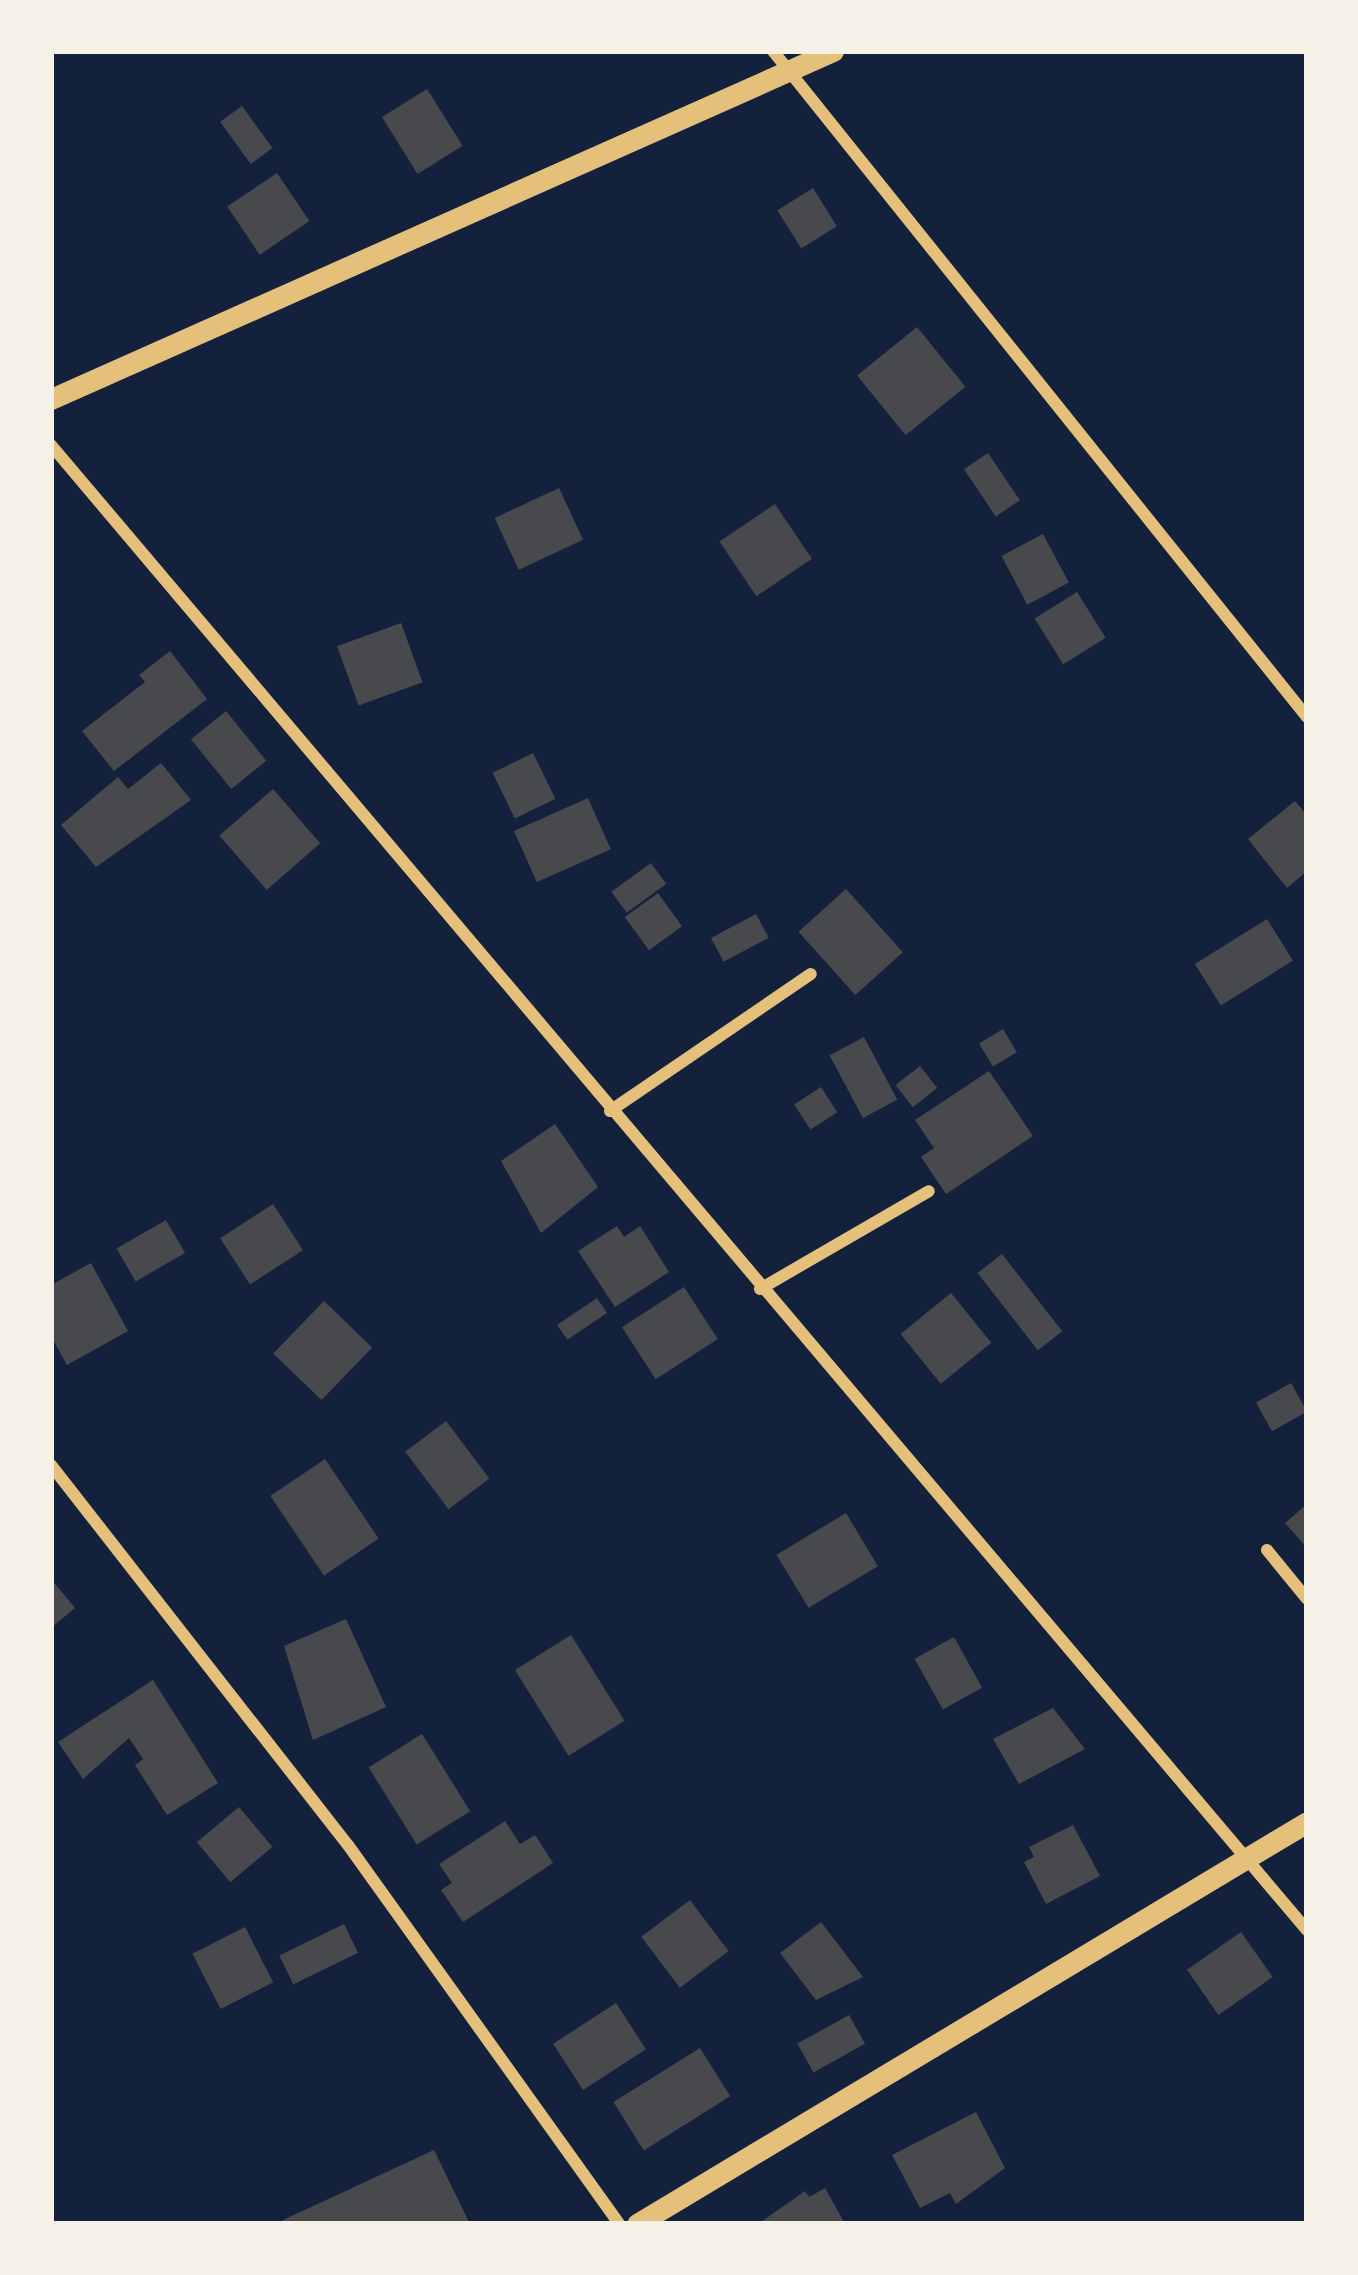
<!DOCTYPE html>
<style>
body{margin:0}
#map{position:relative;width:1358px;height:2275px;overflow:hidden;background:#14213d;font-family:Cabin,sans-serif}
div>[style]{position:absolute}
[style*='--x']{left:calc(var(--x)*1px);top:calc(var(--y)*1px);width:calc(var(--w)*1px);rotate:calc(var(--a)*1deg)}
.building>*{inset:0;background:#48494c;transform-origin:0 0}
.minor>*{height:12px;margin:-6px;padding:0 6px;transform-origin:6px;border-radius:6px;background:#e5c07b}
.tertiary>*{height:21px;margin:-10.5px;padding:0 10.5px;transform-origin:10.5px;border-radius:10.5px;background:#e5c07b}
span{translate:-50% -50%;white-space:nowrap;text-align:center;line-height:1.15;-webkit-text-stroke:12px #f6f1e7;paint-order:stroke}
.frame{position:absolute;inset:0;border:54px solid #f6f1e7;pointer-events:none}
</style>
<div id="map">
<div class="building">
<div style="left:427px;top:89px;width:67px;height:53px;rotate:58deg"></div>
<div style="left:242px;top:106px;width:52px;height:27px;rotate:54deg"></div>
<div style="left:277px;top:173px;width:58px;height:60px;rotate:56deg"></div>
<div style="left:813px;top:188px;width:45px;height:42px;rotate:58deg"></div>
<div style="left:917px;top:327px;width:77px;height:77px;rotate:51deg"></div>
<div style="left:988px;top:453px;width:57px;height:29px;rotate:56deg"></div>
<div style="left:559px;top:488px;width:57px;height:71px;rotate:65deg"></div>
<div style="left:775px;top:504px;width:66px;height:67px;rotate:56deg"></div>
<div style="left:1043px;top:534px;width:55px;height:47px;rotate:62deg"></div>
<div style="left:1077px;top:592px;width:54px;height:50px;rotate:58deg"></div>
<div style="left:401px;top:623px;width:63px;height:68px;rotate:70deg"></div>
<div style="clip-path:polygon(170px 651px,207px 699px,114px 771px,82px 731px,145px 682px,139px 675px)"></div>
<div style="left:226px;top:711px;width:64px;height:45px;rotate:51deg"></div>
<div style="left:533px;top:753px;width:51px;height:45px;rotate:64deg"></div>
<div style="clip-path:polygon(161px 763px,191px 800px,96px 867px,61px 825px,118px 777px,128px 789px)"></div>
<div style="left:273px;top:789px;width:72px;height:71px;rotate:49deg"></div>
<div style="left:588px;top:798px;width:56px;height:81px;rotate:66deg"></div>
<div style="clip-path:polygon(1295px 801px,1307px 815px,1307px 871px,1287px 888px,1248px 839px)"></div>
<div style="left:651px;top:863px;width:26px;height:49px;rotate:54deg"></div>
<div style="left:846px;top:889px;width:85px;height:64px;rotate:48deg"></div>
<div style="left:658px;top:893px;width:41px;height:41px;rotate:54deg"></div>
<div style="left:756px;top:914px;width:27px;height:51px;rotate:62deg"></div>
<div style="left:1267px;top:919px;width:49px;height:85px;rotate:58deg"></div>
<div style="left:1003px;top:1029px;width:27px;height:28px;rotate:59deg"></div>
<div style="left:864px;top:1037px;width:71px;height:39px;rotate:62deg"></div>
<div style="left:920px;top:1066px;width:28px;height:31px;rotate:52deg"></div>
<div style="clip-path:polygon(989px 1071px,1033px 1136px,946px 1194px,921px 1157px,934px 1148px,915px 1120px)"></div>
<div style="left:821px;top:1087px;width:30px;height:32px;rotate:57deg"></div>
<div style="clip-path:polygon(555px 1124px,598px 1187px,541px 1233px,501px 1161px)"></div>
<div style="left:273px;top:1204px;width:55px;height:63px;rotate:57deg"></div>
<div style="left:166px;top:1220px;width:38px;height:57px;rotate:60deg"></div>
<div style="clip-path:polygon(617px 1226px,624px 1237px,640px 1226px,669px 1272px,615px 1307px,578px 1251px)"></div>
<div style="left:1002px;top:1254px;width:98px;height:31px;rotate:52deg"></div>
<div style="clip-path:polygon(91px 1263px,128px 1331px,67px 1365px,51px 1336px,51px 1285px)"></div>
<div style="left:684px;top:1287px;width:62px;height:74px;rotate:57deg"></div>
<div style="left:951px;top:1293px;width:64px;height:65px;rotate:51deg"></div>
<div style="left:597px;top:1298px;width:18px;height:48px;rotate:56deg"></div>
<div style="left:324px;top:1301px;width:67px;height:73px;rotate:44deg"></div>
<div style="left:1291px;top:1383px;width:33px;height:40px;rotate:61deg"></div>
<div style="left:446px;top:1421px;width:72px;height:51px;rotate:53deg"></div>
<div style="left:325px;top:1459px;width:96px;height:66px;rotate:56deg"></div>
<div style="clip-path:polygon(1307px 1504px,1307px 1548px,1285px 1523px)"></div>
<div style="left:846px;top:1513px;width:62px;height:81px;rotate:59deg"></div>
<div style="clip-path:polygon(51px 1579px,75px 1608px,51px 1628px)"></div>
<div style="clip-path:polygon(346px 1619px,386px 1707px,313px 1740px,284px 1646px)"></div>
<div style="left:571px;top:1635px;width:101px;height:66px;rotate:58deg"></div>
<div style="left:954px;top:1637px;width:58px;height:45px;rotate:61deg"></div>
<div style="clip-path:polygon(153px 1680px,218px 1783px,167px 1815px,135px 1765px,143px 1759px,129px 1738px,83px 1779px,58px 1742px)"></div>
<div style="clip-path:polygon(1053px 1708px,1085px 1749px,1019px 1784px,993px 1739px)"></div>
<div style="left:422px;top:1734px;width:91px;height:63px;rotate:58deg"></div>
<div style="left:239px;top:1807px;width:52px;height:55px;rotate:50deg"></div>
<div style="clip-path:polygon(505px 1821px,520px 1844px,535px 1835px,553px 1863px,463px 1922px,441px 1890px,452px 1883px,439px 1864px)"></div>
<div style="clip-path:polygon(1073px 1825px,1100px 1876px,1046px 1904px,1024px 1862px,1034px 1857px,1029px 1847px)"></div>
<div style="left:690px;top:1900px;width:64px;height:61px;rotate:53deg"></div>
<div style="clip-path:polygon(821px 1922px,863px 1977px,816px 2000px,780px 1953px)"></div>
<div style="left:344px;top:1924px;width:32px;height:72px;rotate:64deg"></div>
<div style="left:245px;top:1927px;width:62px;height:59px;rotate:63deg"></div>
<div style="left:1241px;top:1932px;width:55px;height:66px;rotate:55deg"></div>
<div style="left:616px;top:2003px;width:55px;height:75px;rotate:57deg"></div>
<div style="left:849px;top:2015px;width:33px;height:59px;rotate:61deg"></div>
<div style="left:700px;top:2048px;width:57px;height:102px;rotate:58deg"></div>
<div style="clip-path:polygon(976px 2112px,1005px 2168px,956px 2204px,950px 2193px,920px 2208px,892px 2155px)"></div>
<div style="clip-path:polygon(434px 2150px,470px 2224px,285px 2224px,283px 2220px)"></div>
<div style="clip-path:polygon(825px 2188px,845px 2224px,758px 2224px,805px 2191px,809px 2197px)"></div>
</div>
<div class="minor">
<div style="--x:773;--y:51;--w:854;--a:51.28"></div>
<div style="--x:51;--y:445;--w:1945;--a:49.78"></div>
<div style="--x:610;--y:1111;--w:243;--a:-34.3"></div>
<div style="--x:760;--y:1289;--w:195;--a:-30.1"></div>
<div style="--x:51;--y:1465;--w:482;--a:52"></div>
<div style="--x:348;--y:1845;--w:466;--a:54.4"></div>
<div style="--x:1267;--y:1550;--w:63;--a:50.8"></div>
</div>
<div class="tertiary">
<div style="--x:51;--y:399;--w:856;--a:-23.99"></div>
<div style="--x:637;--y:2224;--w:781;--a:-30.96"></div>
</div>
<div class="frame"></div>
</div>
